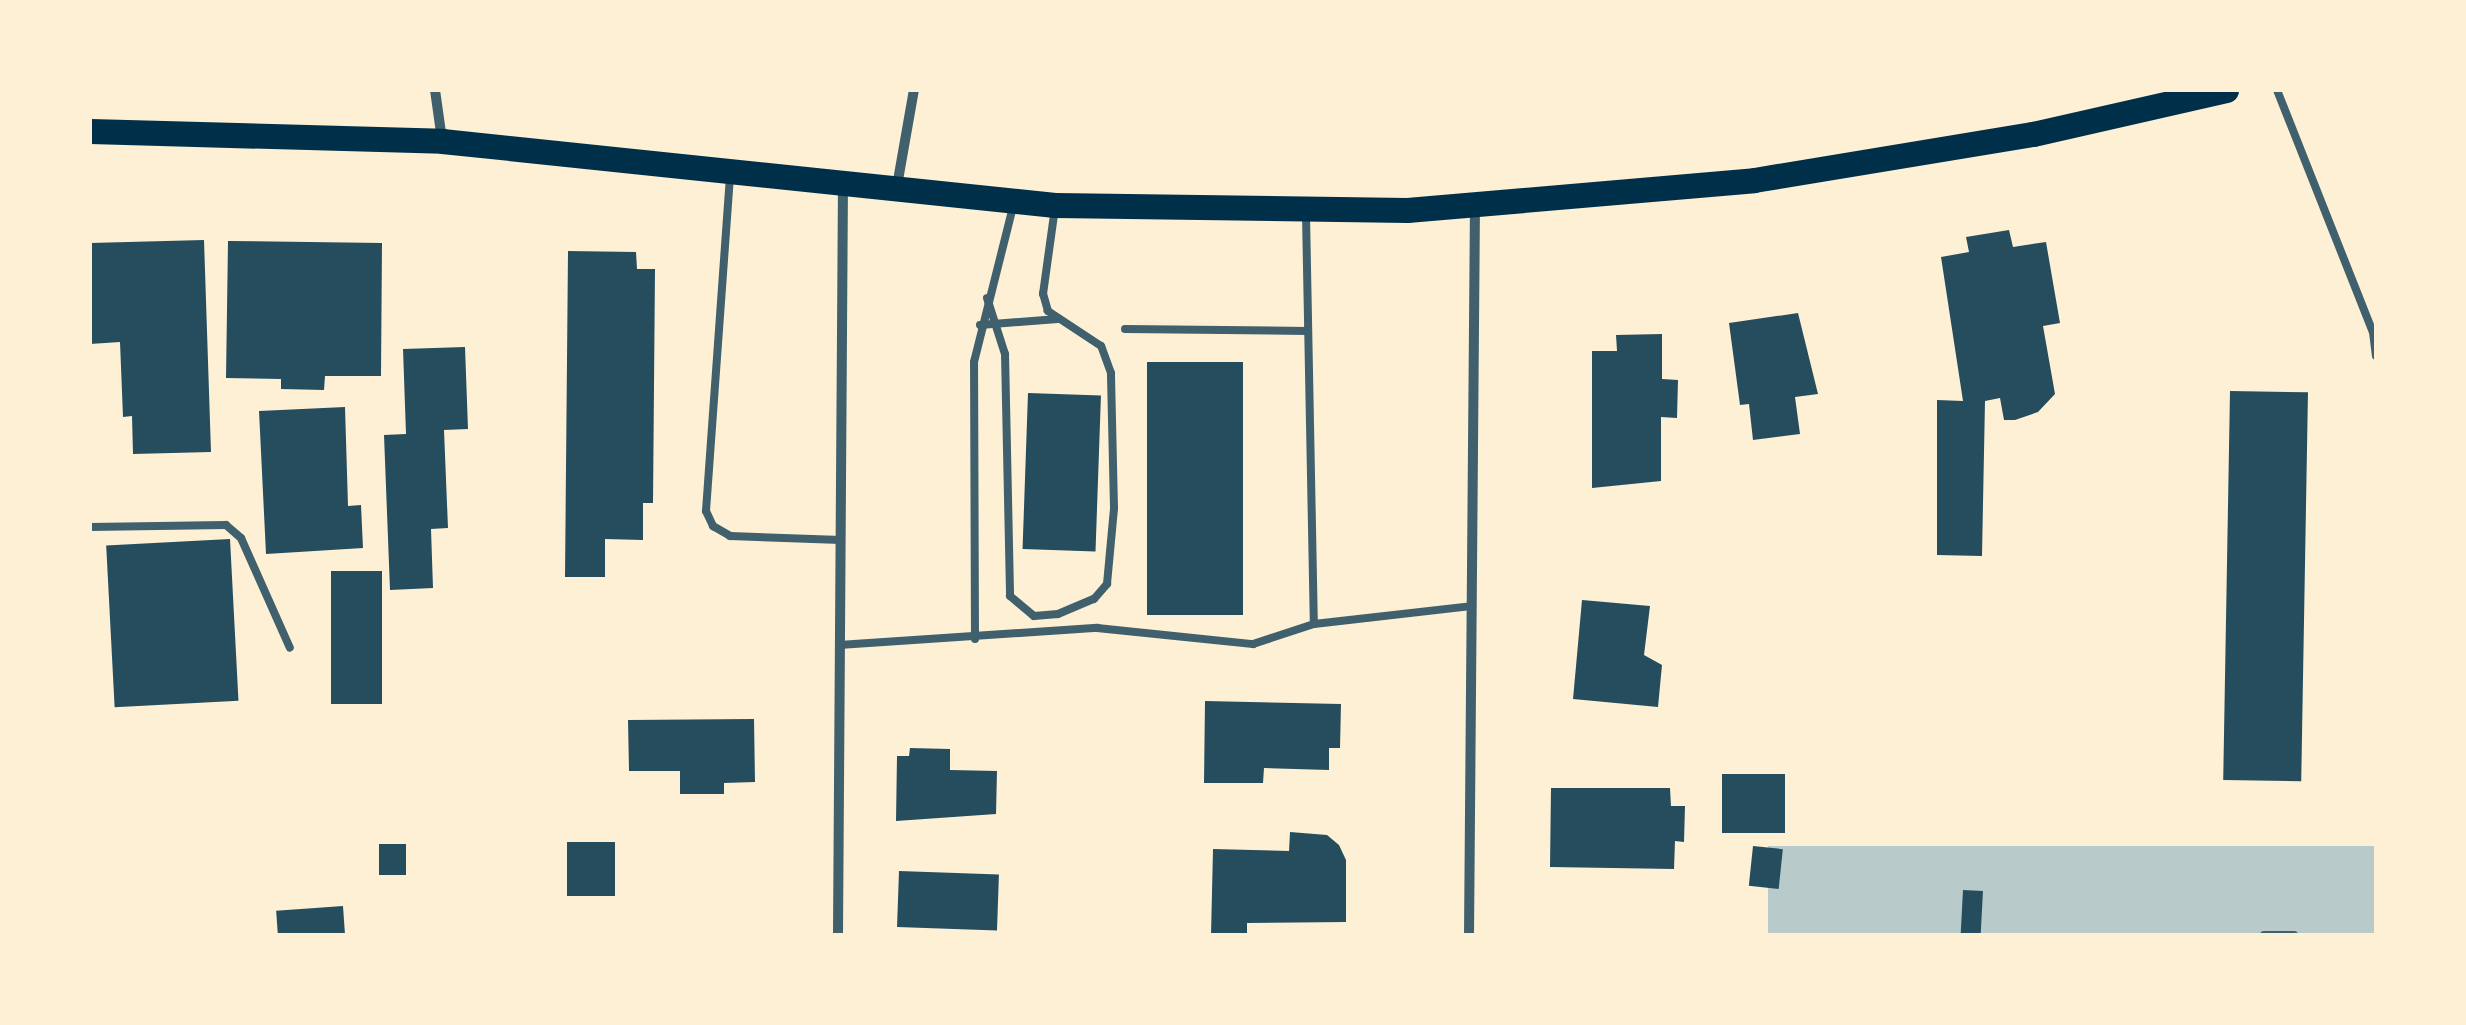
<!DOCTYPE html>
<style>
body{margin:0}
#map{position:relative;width:2466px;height:1025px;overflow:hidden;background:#fdf0d5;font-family:Commissioner,sans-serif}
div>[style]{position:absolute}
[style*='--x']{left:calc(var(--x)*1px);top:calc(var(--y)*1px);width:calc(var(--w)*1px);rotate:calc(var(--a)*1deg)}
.green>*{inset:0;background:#b9caca;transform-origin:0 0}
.building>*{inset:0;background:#264d5e;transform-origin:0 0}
.service>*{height:8px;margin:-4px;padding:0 4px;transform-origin:4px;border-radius:4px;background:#3f606c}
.minor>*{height:10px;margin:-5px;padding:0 5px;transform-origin:5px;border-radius:5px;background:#3f606c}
.primary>*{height:25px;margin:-12.5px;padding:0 12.5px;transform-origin:12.5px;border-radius:12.5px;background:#003049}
span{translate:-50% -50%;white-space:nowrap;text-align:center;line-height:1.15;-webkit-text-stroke:8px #fdf0d5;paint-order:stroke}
.frame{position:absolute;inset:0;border:92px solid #fdf0d5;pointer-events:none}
</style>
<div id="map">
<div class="green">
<div style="left:2376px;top:846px;width:89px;height:608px;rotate:90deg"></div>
</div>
<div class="building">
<div style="clip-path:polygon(2009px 230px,2013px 247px,2046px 242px,2060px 323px,2043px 326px,2055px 394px,2038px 412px,2015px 420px,2004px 420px,2000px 398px,1985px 401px,1982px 556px,1937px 555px,1937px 400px,1963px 401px,1941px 257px,1969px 252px,1966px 237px)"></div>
<div style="clip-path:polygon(204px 240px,211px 452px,133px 454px,132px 416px,123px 417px,120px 342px,90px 344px,90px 243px)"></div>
<div style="clip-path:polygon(228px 241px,382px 243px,381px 376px,325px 376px,324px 390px,281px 389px,281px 379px,226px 378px)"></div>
<div style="clip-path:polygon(568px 251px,636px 252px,637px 269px,655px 269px,653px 503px,643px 503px,643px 540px,605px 539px,605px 577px,565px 577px)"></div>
<div style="clip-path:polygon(1798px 313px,1818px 394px,1795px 397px,1800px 434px,1753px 440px,1749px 404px,1740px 405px,1729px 323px)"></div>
<div style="clip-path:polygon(1662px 334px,1662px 379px,1678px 380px,1677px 418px,1661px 417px,1661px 481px,1592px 488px,1592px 351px,1617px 351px,1616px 335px)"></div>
<div style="clip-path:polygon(465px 347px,468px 429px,444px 430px,448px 528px,431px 529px,433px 588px,390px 590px,384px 435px,406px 434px,403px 349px)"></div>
<div style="left:1147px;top:362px;width:96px;height:253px"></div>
<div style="left:2230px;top:391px;width:78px;height:389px;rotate:1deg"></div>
<div style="left:1028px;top:393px;width:73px;height:156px;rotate:2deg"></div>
<div style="clip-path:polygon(345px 407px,348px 506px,361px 505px,363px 548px,266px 554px,259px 411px)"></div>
<div style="left:230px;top:539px;width:162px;height:124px;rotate:87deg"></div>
<div style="left:331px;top:571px;width:51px;height:133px"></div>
<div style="clip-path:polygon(1582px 600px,1650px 606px,1644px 655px,1662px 665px,1658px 707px,1573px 699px)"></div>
<div style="clip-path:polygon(1205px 701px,1341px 704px,1340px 748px,1329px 748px,1329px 770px,1264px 768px,1263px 783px,1204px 783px)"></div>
<div style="clip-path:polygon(754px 719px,755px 782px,724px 783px,724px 794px,680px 794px,680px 771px,629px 771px,628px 720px)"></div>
<div style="clip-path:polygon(910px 748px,950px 749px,950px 770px,997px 771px,996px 814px,896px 821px,897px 756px,909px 756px)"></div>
<div style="left:1722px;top:774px;width:63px;height:59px"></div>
<div style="clip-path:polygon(1551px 788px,1670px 788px,1671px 806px,1685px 806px,1684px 842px,1675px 841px,1674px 869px,1550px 867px)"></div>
<div style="clip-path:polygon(1290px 832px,1327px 835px,1339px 845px,1346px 860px,1346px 922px,1247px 923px,1247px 935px,1211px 935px,1213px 849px,1289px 851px)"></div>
<div style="left:567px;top:842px;width:48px;height:54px"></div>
<div style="left:379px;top:844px;width:27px;height:31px"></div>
<div style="left:1753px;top:846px;width:30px;height:40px;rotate:6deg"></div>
<div style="left:899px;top:871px;width:100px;height:56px;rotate:2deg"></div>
<div style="left:1963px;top:890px;width:20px;height:45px;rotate:3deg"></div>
<div style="left:343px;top:906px;width:29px;height:67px;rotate:86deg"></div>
</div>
<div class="service">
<div style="--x:2277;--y:90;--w:260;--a:68.4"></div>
<div style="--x:2373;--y:332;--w:24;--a:83"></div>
<div style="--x:730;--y:176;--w:336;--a:94.1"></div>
<div style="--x:706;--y:511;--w:17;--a:65"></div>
<div style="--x:713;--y:526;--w:20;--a:30"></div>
<div style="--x:730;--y:536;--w:111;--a:2.1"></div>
<div style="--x:1306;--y:215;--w:409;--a:88.9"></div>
<div style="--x:987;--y:298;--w:59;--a:72.2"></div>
<div style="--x:1005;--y:354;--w:242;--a:88.8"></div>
<div style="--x:1010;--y:596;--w:31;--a:40"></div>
<div style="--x:1034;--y:616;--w:24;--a:-5"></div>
<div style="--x:1058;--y:614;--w:39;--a:-23"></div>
<div style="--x:1094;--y:599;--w:20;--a:-49"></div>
<div style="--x:1107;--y:584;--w:76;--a:-84.7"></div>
<div style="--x:1114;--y:508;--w:135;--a:-91.3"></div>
<div style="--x:1111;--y:373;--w:29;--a:-110"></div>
<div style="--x:1101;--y:346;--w:64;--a:-146.6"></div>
<div style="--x:1048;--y:311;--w:18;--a:-106"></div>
<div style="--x:1043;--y:294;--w:87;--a:-82.1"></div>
<div style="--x:980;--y:325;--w:78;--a:-4.4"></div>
<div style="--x:1125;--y:329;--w:182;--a:0.6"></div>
<div style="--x:90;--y:527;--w:136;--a:-0.8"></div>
<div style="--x:226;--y:525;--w:20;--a:41"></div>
<div style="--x:241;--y:538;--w:120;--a:66"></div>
<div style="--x:975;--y:639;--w:277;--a:-90.2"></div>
<div style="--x:974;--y:362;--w:160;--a:-75.9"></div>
<div style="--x:839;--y:645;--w:259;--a:-3.8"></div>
<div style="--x:1097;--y:628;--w:157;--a:5.9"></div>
<div style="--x:1253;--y:644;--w:64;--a:-18.2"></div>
<div style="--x:1314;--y:624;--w:158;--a:-6.5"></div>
<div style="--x:2264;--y:935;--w:30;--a:0"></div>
</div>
<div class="minor">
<div style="--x:435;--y:90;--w:50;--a:82"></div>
<div style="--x:897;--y:186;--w:97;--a:-80"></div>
<div style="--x:838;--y:935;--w:749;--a:-89.62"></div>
<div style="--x:1469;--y:935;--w:728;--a:-89.53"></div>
</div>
<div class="primary">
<div style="--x:90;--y:131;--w:352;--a:1.6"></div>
<div style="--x:442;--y:141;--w:616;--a:5.96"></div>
<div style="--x:1055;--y:205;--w:352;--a:0.8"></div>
<div style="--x:1407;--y:210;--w:348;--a:-4.9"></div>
<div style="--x:1754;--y:180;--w:283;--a:-9.4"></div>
<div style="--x:2033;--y:134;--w:198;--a:-12.8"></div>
</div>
<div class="frame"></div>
</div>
